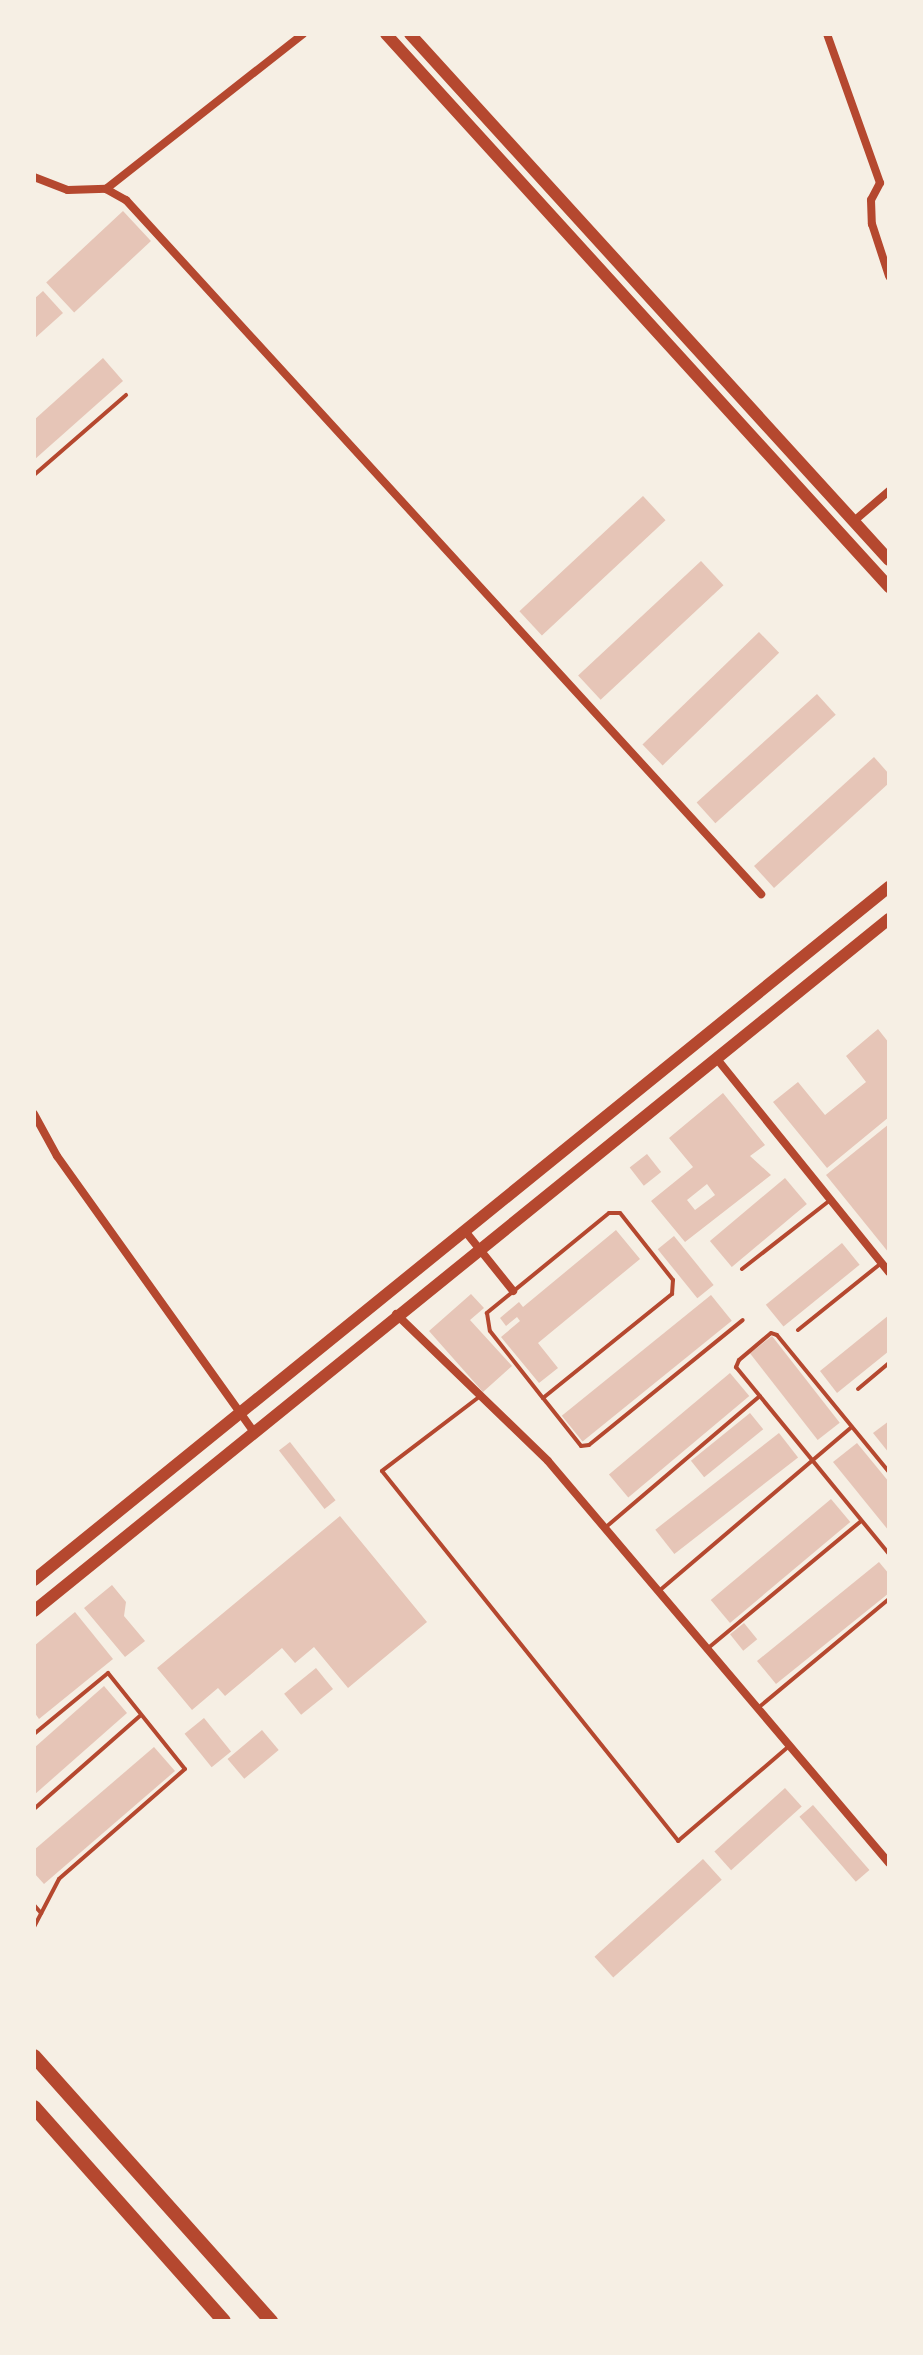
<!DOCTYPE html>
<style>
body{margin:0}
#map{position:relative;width:923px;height:2355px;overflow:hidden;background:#f6efe4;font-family:Ubuntu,sans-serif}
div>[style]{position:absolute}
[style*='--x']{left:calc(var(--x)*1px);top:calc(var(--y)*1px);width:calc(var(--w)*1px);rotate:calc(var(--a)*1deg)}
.building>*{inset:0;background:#e6c5b7;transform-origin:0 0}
.service>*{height:4px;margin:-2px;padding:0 2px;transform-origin:2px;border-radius:2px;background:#b5482f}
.minor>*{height:8px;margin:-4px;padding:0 4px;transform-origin:4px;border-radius:4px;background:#b5482f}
.secondary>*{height:12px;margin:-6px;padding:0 6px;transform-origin:6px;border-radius:6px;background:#b5482f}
.primary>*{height:14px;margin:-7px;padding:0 7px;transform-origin:7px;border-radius:7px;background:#b5482f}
span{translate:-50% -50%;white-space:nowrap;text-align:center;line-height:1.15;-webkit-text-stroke:6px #f6efe4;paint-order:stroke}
.frame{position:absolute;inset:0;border:36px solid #f6efe4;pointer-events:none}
</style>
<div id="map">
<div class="building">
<div style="left:123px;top:211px;width:41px;height:105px;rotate:47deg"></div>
<div style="clip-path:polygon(43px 291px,63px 313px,34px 339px,34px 299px)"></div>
<div style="clip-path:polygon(103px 358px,123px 381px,34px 460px,34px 420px)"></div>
<div style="left:643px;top:496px;width:33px;height:169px;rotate:47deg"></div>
<div style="left:701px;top:561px;width:33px;height:168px;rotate:47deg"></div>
<div style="left:759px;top:632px;width:29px;height:162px;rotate:46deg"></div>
<div style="left:817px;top:694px;width:28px;height:162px;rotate:48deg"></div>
<div style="clip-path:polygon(874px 757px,889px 774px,889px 783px,774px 888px,754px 866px)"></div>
<div style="clip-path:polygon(878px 1029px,889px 1043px,889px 1117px,827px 1168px,773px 1102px,798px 1082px,825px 1115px,866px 1082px,846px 1056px)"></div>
<div style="clip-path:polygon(evenodd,723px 1093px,765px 1145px,750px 1156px,771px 1175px,685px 1242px,651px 1201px,693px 1167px,669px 1138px,723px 1093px,707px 1184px,715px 1195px,695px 1210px,687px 1200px,707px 1184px)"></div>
<div style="clip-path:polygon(889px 1124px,889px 1253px,826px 1175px)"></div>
<div style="left:647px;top:1154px;width:23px;height:22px;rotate:52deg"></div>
<div style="left:785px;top:1178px;width:34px;height:98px;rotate:50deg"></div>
<div style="clip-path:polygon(616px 1230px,640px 1259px,538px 1343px,558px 1368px,539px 1383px,501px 1337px,520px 1321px,517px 1317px,506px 1326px,500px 1318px,519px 1302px,523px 1307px)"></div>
<div style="left:674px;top:1236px;width:63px;height:21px;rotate:51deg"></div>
<div style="left:842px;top:1243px;width:28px;height:98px;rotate:51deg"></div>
<div style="clip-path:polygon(471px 1294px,484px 1308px,470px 1320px,512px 1366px,483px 1392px,429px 1331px)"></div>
<div style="left:711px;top:1295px;width:33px;height:192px;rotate:51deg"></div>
<div style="clip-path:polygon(889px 1315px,889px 1351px,837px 1393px,820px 1371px)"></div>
<div style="left:772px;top:1336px;width:110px;height:28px;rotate:52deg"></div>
<div style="left:730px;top:1373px;width:30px;height:158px;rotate:50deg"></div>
<div style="left:750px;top:1413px;width:21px;height:76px;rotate:51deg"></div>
<div style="clip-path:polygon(889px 1421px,889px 1453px,873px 1433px)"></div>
<div style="left:779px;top:1433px;width:31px;height:157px;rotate:52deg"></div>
<div style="left:290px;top:1442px;width:74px;height:14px;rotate:52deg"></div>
<div style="clip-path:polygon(857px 1443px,889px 1482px,889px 1531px,833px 1462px)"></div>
<div style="left:831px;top:1499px;width:30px;height:157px;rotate:50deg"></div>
<div style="clip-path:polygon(340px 1516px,427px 1622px,348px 1688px,314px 1647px,295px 1663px,282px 1648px,225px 1696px,218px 1688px,192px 1710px,157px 1668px)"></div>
<div style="clip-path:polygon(879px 1562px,889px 1574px,889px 1593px,776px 1684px,757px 1661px)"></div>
<div style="clip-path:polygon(112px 1585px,126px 1602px,124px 1616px,145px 1641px,125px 1657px,84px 1608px)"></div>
<div style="clip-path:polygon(75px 1612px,113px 1659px,39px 1719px,34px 1712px,34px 1646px)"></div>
<div style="left:744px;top:1623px;width:21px;height:18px;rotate:51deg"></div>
<div style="left:316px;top:1668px;width:27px;height:41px;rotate:51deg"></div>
<div style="clip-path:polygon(104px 1686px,127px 1713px,34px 1795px,34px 1748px)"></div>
<div style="left:204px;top:1718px;width:43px;height:25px;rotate:51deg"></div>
<div style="left:262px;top:1730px;width:26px;height:45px;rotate:50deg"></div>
<div style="clip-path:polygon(154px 1747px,175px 1771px,44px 1884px,34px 1873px,34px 1850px)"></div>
<div style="left:785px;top:1788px;width:25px;height:95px;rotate:48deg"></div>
<div style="left:813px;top:1805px;width:86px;height:18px;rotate:49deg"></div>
<div style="left:703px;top:1859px;width:28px;height:146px;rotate:48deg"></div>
</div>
<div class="service">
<div style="--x:34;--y:475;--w:122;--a:-41"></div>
<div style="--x:742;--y:1269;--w:110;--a:-38"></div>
<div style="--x:798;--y:1330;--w:105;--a:-38.8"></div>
<div style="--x:858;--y:1389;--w:40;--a:-40"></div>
<div style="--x:479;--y:1397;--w:122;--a:142.7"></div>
<div style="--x:382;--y:1471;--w:474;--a:51.3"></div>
<div style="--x:678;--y:1841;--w:145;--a:-40.5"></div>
<div style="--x:543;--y:1398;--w:166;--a:-38.9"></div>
<div style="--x:672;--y:1294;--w:14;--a:-86"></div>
<div style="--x:673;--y:1280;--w:85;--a:-128.3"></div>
<div style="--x:620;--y:1213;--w:11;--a:180"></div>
<div style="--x:609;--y:1213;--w:158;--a:140.7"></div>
<div style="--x:487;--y:1313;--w:18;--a:81"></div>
<div style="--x:490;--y:1331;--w:85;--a:51.7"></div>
<div style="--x:543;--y:1398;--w:61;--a:51.6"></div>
<div style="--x:581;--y:1446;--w:8;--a:-7"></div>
<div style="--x:589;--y:1445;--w:198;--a:-39.1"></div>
<div style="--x:889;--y:1472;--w:177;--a:-129.3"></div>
<div style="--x:777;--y:1335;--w:6;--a:-162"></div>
<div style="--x:771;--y:1333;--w:42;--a:139.8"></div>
<div style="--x:739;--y:1360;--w:8;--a:113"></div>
<div style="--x:736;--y:1367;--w:242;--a:50.7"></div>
<div style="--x:606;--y:1527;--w:202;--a:-40.4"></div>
<div style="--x:659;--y:1591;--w:253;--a:-40.4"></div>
<div style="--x:707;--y:1649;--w:200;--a:-39.7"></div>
<div style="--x:758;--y:1708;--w:170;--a:-39.8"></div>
<div style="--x:34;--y:1734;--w:96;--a:-39.5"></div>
<div style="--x:108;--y:1673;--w:123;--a:51.3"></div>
<div style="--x:185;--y:1769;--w:167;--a:138.9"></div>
<div style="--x:59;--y:1879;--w:54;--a:117.5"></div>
<div style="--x:34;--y:1809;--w:142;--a:-41.3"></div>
<div style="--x:34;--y:1905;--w:11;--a:49"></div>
</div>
<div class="minor">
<div style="--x:827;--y:34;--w:158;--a:70.4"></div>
<div style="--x:880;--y:183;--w:19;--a:118"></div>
<div style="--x:871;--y:200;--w:24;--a:88"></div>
<div style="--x:872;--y:224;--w:55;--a:71.9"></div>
<div style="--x:34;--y:177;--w:36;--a:21"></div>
<div style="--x:68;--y:190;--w:38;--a:-2"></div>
<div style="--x:106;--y:189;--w:251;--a:-38.2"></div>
<div style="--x:106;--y:189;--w:23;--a:29"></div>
<div style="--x:126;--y:200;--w:941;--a:47.54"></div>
<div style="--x:854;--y:521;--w:46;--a:-40.6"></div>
<div style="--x:717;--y:1059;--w:274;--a:51.1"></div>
<div style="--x:34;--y:1114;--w:48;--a:61.3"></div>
<div style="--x:57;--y:1156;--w:338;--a:54.5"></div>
<div style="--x:465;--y:1231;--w:77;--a:51.3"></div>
<div style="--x:396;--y:1314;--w:211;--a:44"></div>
<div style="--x:548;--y:1461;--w:527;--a:49.69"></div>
</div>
<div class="secondary">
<div style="--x:386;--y:34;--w:748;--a:47.71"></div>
<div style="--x:410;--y:34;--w:711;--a:47.68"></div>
<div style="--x:34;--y:1580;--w:1101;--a:-39.03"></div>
<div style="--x:34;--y:1611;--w:1100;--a:-38.99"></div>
</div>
<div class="primary">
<div style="--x:34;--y:2056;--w:356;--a:48.2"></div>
<div style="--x:34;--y:2107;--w:286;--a:48.4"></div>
</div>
<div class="frame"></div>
</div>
